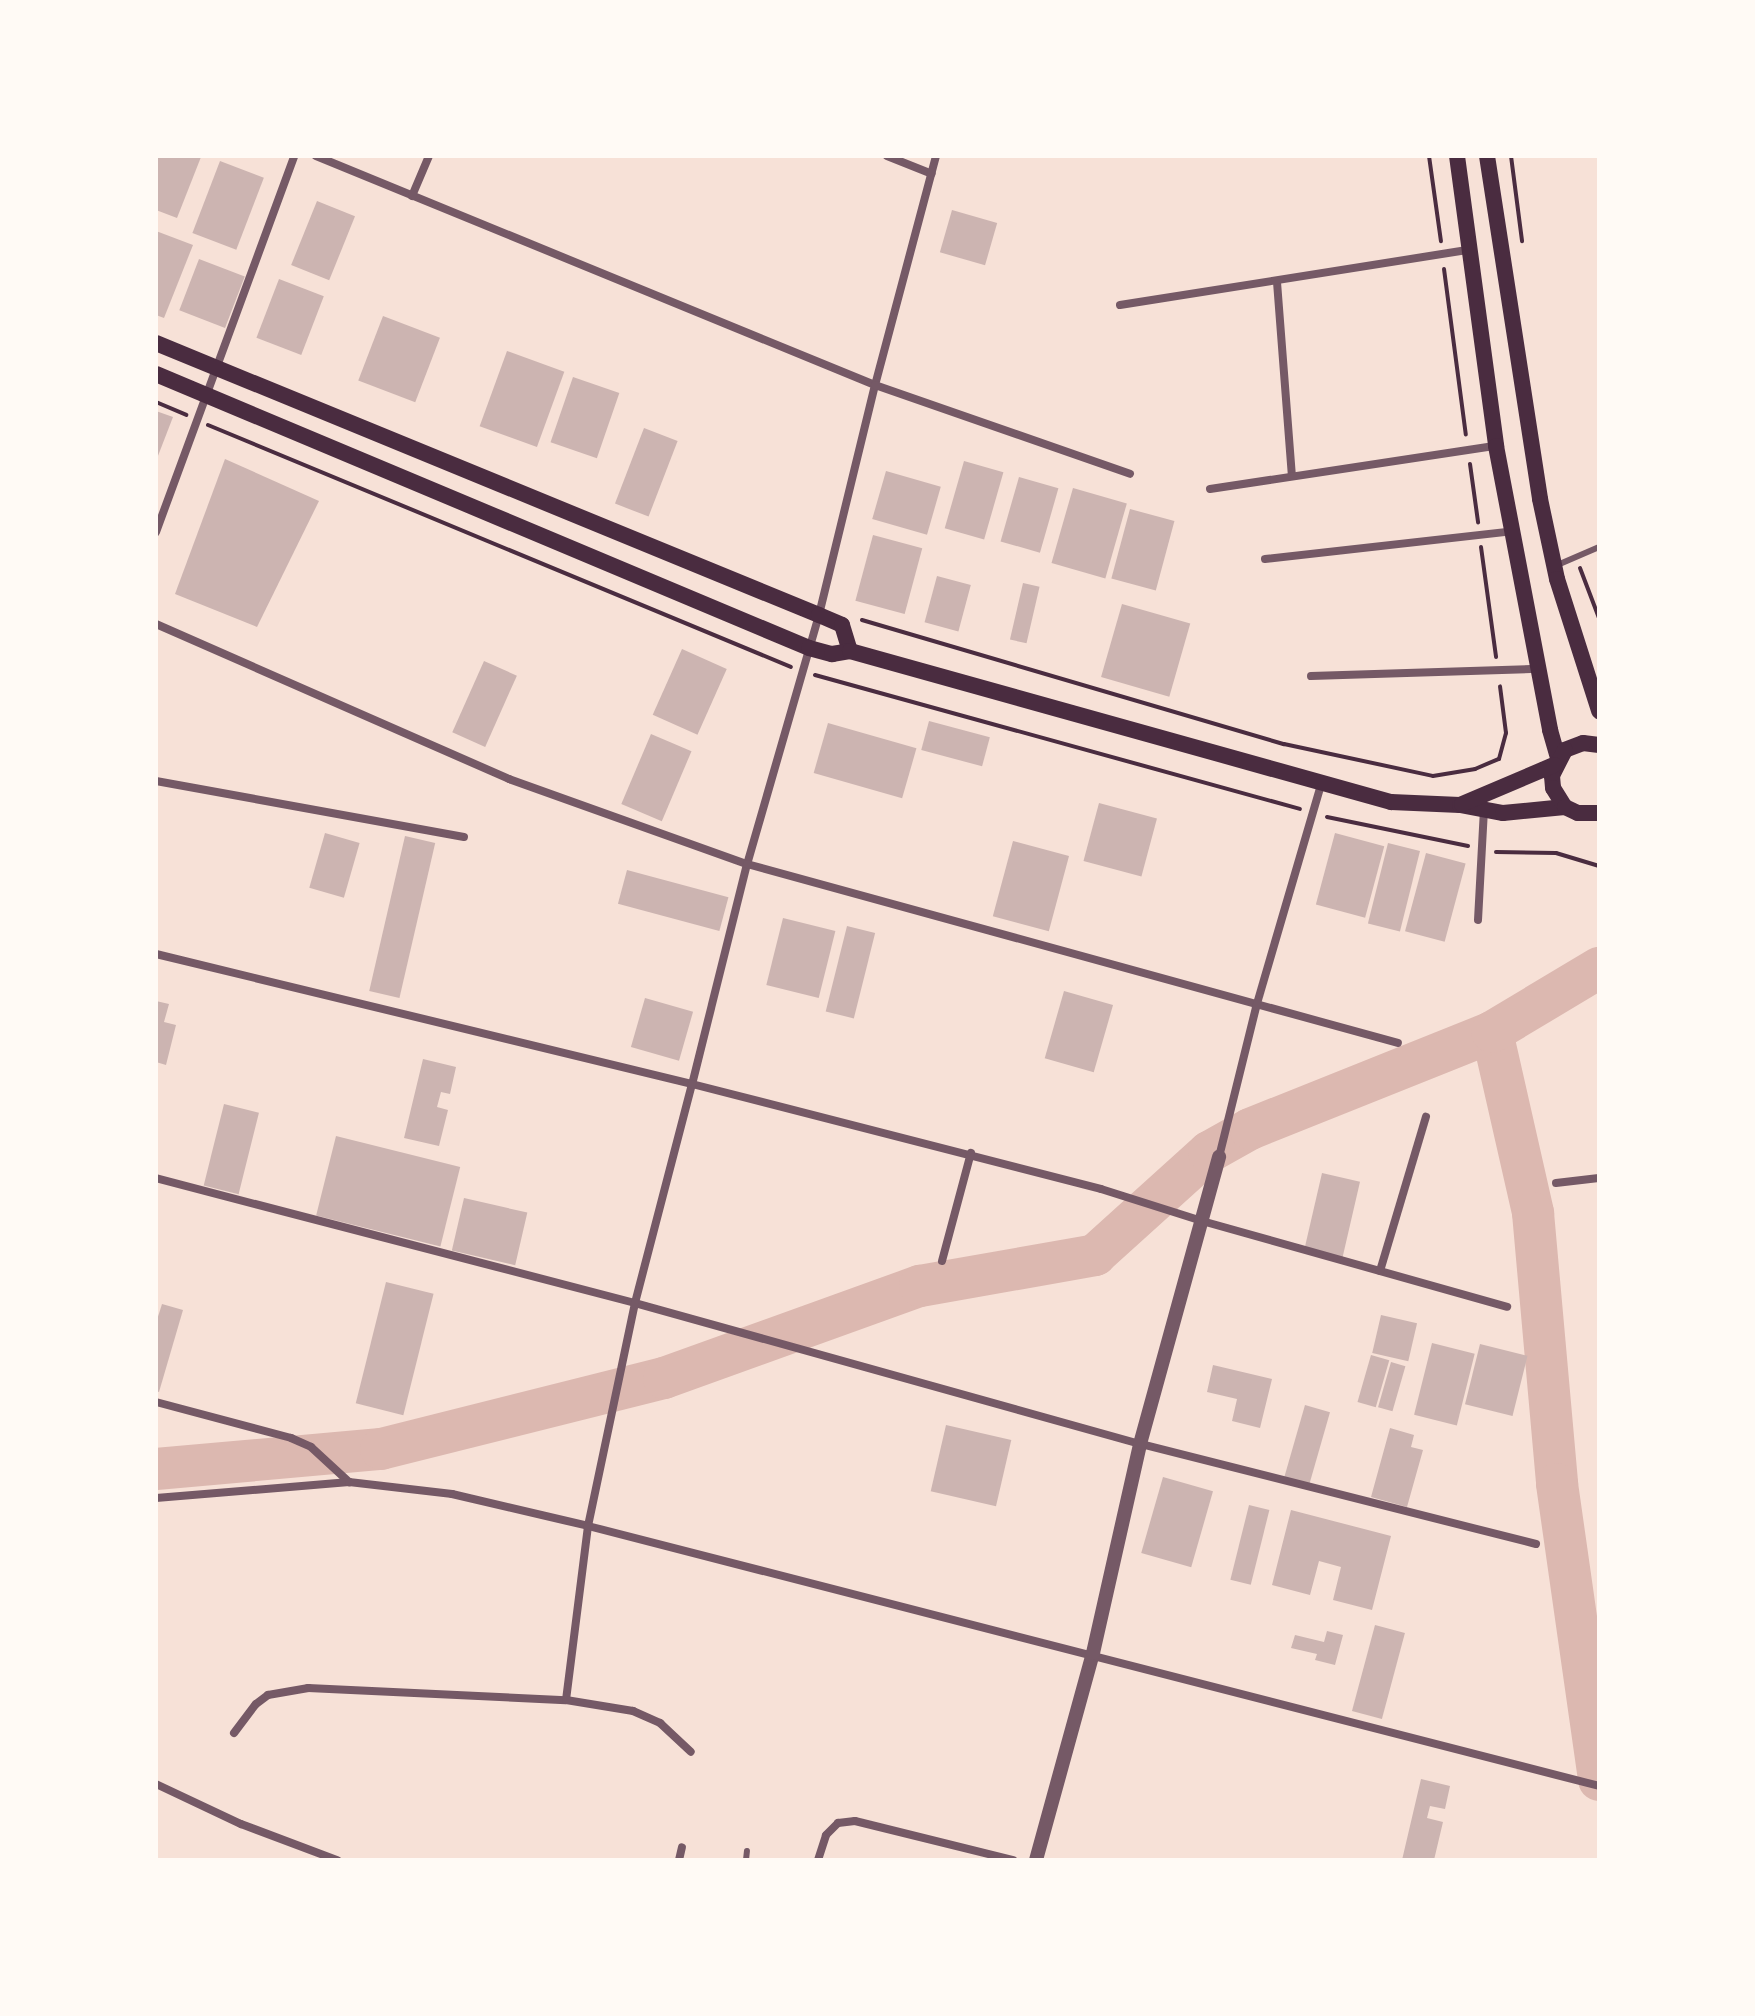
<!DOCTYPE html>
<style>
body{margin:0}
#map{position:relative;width:1755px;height:2016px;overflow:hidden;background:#f7e1d7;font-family:"Roboto Serif",serif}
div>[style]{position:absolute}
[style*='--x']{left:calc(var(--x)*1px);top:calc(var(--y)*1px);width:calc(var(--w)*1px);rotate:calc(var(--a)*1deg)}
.river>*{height:42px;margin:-21px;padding:0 21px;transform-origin:21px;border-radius:21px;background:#dcb8b0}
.building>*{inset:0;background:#ccb4b1;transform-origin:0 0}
.path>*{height:4px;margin:-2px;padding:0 2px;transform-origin:2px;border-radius:2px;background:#4a2c40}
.service>*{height:6px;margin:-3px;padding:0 3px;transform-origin:3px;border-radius:3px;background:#755966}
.minor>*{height:8px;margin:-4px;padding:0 4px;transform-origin:4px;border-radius:4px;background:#755966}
.tertiary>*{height:14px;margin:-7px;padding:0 7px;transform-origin:7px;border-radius:7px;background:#755966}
.secondary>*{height:16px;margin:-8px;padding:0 8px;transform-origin:8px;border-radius:8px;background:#4a2c40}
span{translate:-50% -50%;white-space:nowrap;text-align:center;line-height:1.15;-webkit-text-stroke:6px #fffaf5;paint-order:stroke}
.frame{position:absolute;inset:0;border:158px solid #fffaf5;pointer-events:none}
</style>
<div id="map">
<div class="river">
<div style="--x:1492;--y:1032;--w:186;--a:77.2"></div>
<div style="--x:1533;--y:1213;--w:272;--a:84.9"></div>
<div style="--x:1557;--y:1484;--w:299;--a:81.9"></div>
<div style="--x:156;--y:1469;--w:226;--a:-5.1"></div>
<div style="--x:381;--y:1449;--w:292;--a:-14.1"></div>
<div style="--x:664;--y:1378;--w:272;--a:-19.8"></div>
<div style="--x:920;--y:1286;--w:178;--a:-10"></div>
<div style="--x:1095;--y:1255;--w:154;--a:-42.1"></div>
<div style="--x:1209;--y:1152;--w:47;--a:-29.3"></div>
<div style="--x:1250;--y:1129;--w:261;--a:-21.8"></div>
<div style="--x:1492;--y:1032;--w:125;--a:-30.9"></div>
</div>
<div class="building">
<div style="clip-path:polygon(156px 156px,201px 157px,177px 218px,156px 210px)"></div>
<div style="left:220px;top:161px;width:47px;height:77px;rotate:21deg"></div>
<div style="left:317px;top:201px;width:41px;height:69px;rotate:22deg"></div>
<div style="left:952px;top:210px;width:47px;height:44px;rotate:16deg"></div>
<div style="clip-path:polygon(156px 231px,193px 245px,164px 318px,156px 315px)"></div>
<div style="left:199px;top:259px;width:49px;height:55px;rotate:21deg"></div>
<div style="left:279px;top:279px;width:48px;height:63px;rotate:21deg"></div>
<div style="left:383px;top:316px;width:61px;height:69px;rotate:21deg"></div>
<div style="left:507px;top:351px;width:61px;height:80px;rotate:20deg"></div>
<div style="left:573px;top:377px;width:49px;height:69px;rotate:19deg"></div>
<div style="clip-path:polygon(156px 411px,173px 417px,156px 461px)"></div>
<div style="left:644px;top:428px;width:36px;height:81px;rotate:21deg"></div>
<div style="clip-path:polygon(225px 459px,319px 501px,257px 627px,175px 594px)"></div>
<div style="left:964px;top:461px;width:41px;height:70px;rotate:16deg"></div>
<div style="left:886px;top:471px;width:57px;height:50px;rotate:16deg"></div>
<div style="left:1019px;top:477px;width:41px;height:67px;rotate:16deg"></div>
<div style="left:1073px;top:488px;width:56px;height:78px;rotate:16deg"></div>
<div style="left:1130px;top:509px;width:46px;height:72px;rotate:15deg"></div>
<div style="left:873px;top:535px;width:51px;height:68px;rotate:15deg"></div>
<div style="left:937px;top:576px;width:35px;height:48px;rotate:15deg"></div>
<div style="left:1023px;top:583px;width:17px;height:58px;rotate:13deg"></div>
<div style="left:1122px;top:604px;width:71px;height:76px;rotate:16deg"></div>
<div style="left:682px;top:649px;width:49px;height:72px;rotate:24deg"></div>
<div style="left:484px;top:661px;width:36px;height:78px;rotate:24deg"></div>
<div style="left:929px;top:721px;width:63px;height:30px;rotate:15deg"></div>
<div style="left:828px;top:723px;width:92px;height:52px;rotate:16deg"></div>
<div style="left:651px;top:734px;width:44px;height:76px;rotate:23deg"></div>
<div style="left:1099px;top:803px;width:60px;height:60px;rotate:15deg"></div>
<div style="left:325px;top:833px;width:36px;height:57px;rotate:16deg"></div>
<div style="left:1335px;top:833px;width:51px;height:74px;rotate:15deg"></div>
<div style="left:405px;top:836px;width:31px;height:159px;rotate:13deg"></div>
<div style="left:1013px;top:841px;width:58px;height:78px;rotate:15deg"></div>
<div style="left:1388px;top:843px;width:33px;height:83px;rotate:14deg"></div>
<div style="left:1426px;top:853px;width:41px;height:81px;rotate:15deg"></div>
<div style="left:627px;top:870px;width:105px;height:35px;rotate:15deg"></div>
<div style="left:783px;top:918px;width:54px;height:69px;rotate:14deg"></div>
<div style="left:847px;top:926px;width:29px;height:88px;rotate:14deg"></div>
<div style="left:1064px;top:991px;width:51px;height:70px;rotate:16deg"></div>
<div style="left:645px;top:998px;width:50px;height:51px;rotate:16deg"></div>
<div style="clip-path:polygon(156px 1001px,169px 1004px,164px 1022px,176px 1025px,166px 1065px,156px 1062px)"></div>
<div style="clip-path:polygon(423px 1059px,456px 1067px,450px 1094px,441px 1092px,437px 1107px,448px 1110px,439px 1146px,404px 1138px)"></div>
<div style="left:224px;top:1104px;width:36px;height:84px;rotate:14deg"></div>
<div style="left:336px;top:1136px;width:128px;height:82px;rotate:14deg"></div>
<div style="left:1322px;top:1173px;width:39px;height:79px;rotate:13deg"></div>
<div style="left:464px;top:1198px;width:65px;height:54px;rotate:13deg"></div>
<div style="left:386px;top:1282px;width:49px;height:125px;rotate:14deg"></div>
<div style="clip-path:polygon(162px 1304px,183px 1310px,159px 1392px,156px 1391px,156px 1323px)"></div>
<div style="left:1381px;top:1315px;width:37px;height:39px;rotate:13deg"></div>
<div style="left:1432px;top:1343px;width:44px;height:74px;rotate:14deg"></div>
<div style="left:1480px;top:1344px;width:49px;height:62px;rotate:14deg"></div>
<div style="left:1371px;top:1355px;width:19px;height:49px;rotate:16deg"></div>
<div style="left:1391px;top:1362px;width:15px;height:47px;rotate:16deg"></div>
<div style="clip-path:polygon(1213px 1365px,1272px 1379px,1260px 1428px,1232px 1421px,1237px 1399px,1207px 1392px)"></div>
<div style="left:1305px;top:1405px;width:26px;height:77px;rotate:16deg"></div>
<div style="left:946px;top:1425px;width:67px;height:68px;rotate:13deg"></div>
<div style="clip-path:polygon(1390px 1428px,1414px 1435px,1411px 1447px,1423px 1450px,1407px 1507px,1371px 1497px)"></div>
<div style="left:1163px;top:1477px;width:52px;height:79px;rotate:16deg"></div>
<div style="left:1249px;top:1505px;width:21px;height:77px;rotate:14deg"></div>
<div style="clip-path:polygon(1291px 1510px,1391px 1536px,1372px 1610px,1333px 1600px,1341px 1567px,1319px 1561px,1310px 1595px,1272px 1585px)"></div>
<div style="left:1375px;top:1625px;width:31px;height:89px;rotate:15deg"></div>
<div style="clip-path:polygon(1327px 1631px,1343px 1635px,1335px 1665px,1315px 1660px,1317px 1654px,1291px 1648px,1295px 1635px,1324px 1642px)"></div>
<div style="clip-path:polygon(1421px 1779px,1450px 1786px,1445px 1809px,1430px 1806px,1427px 1818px,1443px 1822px,1434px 1860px,1402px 1860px)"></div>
</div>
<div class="path">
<div style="--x:1429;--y:156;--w:86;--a:82"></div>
<div style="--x:1511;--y:156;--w:86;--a:82.6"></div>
<div style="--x:1444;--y:269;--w:167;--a:82.5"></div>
<div style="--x:156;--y:402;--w:33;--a:23"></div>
<div style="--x:208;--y:425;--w:631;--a:22.54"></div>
<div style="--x:1470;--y:464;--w:59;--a:82.1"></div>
<div style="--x:1481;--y:547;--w:111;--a:82.2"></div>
<div style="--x:1580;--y:568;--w:53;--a:69.2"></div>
<div style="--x:862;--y:620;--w:440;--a:16.4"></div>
<div style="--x:1284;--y:744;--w:152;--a:12.1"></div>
<div style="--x:1433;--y:776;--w:43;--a:-9.5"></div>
<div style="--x:1475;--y:769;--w:26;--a:-23"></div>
<div style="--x:1499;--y:759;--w:27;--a:-75"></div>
<div style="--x:1506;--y:733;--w:47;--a:-97.3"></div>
<div style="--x:815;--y:675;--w:503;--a:15.44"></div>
<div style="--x:1327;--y:817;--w:144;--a:11.6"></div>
<div style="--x:1496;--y:852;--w:60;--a:1"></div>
<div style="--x:1556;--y:853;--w:45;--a:16.8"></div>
</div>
<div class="service">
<div style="--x:1555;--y:566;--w:48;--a:-23.4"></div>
<div style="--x:746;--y:1860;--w:9;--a:-84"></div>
</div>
<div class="minor">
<div style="--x:316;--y:156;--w:604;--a:22.28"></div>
<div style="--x:875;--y:385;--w:237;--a:103.7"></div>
<div style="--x:819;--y:615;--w:259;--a:106.1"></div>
<div style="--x:747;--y:864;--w:227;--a:104"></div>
<div style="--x:692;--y:1084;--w:422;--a:14.4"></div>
<div style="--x:1101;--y:1189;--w:106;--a:17.6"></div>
<div style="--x:1202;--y:1221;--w:317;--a:15.7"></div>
<div style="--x:887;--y:156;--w:48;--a:21.8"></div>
<div style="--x:936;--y:156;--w:237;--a:104.9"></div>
<div style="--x:875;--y:385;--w:270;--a:19.2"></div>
<div style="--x:412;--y:196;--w:43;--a:-67"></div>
<div style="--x:1277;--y:282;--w:194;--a:85.6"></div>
<div style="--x:1120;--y:305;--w:353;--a:-9"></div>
<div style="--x:1210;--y:489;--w:289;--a:-8.6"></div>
<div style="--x:156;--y:532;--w:401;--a:-69.8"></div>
<div style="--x:1265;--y:559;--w:250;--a:-6.4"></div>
<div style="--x:156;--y:624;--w:386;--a:23.7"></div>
<div style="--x:509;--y:779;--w:253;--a:19.7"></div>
<div style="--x:747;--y:864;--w:675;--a:15.37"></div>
<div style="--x:1311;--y:676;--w:227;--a:-1.8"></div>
<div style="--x:156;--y:781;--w:313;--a:10.3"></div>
<div style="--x:1478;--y:920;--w:110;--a:-86.9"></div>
<div style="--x:156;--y:954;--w:552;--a:13.63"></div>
<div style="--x:692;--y:1084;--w:226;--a:104.6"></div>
<div style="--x:635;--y:1303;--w:495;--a:-165.4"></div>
<div style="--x:1219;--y:1157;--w:154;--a:-76.1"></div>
<div style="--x:1256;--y:1007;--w:231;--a:-73.7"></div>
<div style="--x:1556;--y:1183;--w:43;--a:-6.6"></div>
<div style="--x:942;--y:1261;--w:112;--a:-75"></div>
<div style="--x:1380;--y:1271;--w:161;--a:-73.4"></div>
<div style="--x:156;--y:1402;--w:140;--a:14.9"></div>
<div style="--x:291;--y:1438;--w:22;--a:24"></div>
<div style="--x:311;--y:1447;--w:52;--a:42.6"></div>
<div style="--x:156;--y:1498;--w:194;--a:-4.7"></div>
<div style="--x:349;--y:1482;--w:104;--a:6.6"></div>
<div style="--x:452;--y:1494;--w:140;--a:13.2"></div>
<div style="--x:588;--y:1526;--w:175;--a:97.2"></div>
<div style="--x:1536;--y:1544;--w:408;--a:-165.8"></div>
<div style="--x:1140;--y:1444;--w:524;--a:-164.4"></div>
<div style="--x:635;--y:1303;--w:228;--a:101.9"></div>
<div style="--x:588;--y:1526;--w:1044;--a:14.42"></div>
<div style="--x:234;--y:1733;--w:36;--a:-53"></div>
<div style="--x:256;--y:1704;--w:15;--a:-37"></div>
<div style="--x:268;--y:1695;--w:41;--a:-9.9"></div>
<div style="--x:308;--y:1688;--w:258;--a:2.7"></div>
<div style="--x:566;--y:1700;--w:68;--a:9.3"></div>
<div style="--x:633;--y:1711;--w:30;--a:24"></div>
<div style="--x:660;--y:1723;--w:42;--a:43.1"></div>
<div style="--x:156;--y:1784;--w:94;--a:25.2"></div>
<div style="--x:241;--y:1824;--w:103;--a:20.6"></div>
<div style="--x:679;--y:1860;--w:13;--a:-77"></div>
<div style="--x:818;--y:1860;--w:26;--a:-72"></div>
<div style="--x:826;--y:1835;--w:17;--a:-45"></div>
<div style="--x:838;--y:1823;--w:17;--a:-7"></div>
<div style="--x:855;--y:1821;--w:163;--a:13.9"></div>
</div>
<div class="tertiary">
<div style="--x:1036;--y:1860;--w:215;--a:-74.6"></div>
<div style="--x:1093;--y:1653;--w:214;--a:-77.3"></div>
<div style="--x:1140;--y:1444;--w:298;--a:-74.6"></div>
</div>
<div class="secondary">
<div style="--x:1457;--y:156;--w:293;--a:82.3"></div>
<div style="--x:1496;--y:446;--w:289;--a:79.2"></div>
<div style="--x:1550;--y:730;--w:29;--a:74"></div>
<div style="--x:1487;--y:156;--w:347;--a:81.2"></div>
<div style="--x:1540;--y:499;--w:82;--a:78"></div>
<div style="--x:1557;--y:579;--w:139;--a:72.3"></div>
<div style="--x:156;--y:343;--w:717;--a:22.31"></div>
<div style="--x:819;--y:615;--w:25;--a:23"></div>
<div style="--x:842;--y:625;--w:27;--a:73"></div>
<div style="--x:156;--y:374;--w:708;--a:22.76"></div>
<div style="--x:809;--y:648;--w:24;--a:15"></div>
<div style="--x:832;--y:654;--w:18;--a:-9"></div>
<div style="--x:850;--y:651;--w:562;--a:15.6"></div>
<div style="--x:1391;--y:802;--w:69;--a:2.5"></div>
<div style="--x:1460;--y:805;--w:44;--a:10.5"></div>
<div style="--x:1503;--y:813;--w:62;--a:-5.5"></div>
<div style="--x:1599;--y:745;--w:16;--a:-173"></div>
<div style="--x:1583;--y:743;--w:19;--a:159"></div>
<div style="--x:1565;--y:750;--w:29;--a:117"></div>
<div style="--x:1552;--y:776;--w:12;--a:85"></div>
<div style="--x:1553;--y:788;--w:22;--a:58"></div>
<div style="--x:1565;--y:807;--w:14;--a:25"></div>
<div style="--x:1578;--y:813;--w:21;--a:0"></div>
<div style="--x:1462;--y:804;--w:100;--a:-23"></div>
</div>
<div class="frame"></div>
</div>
